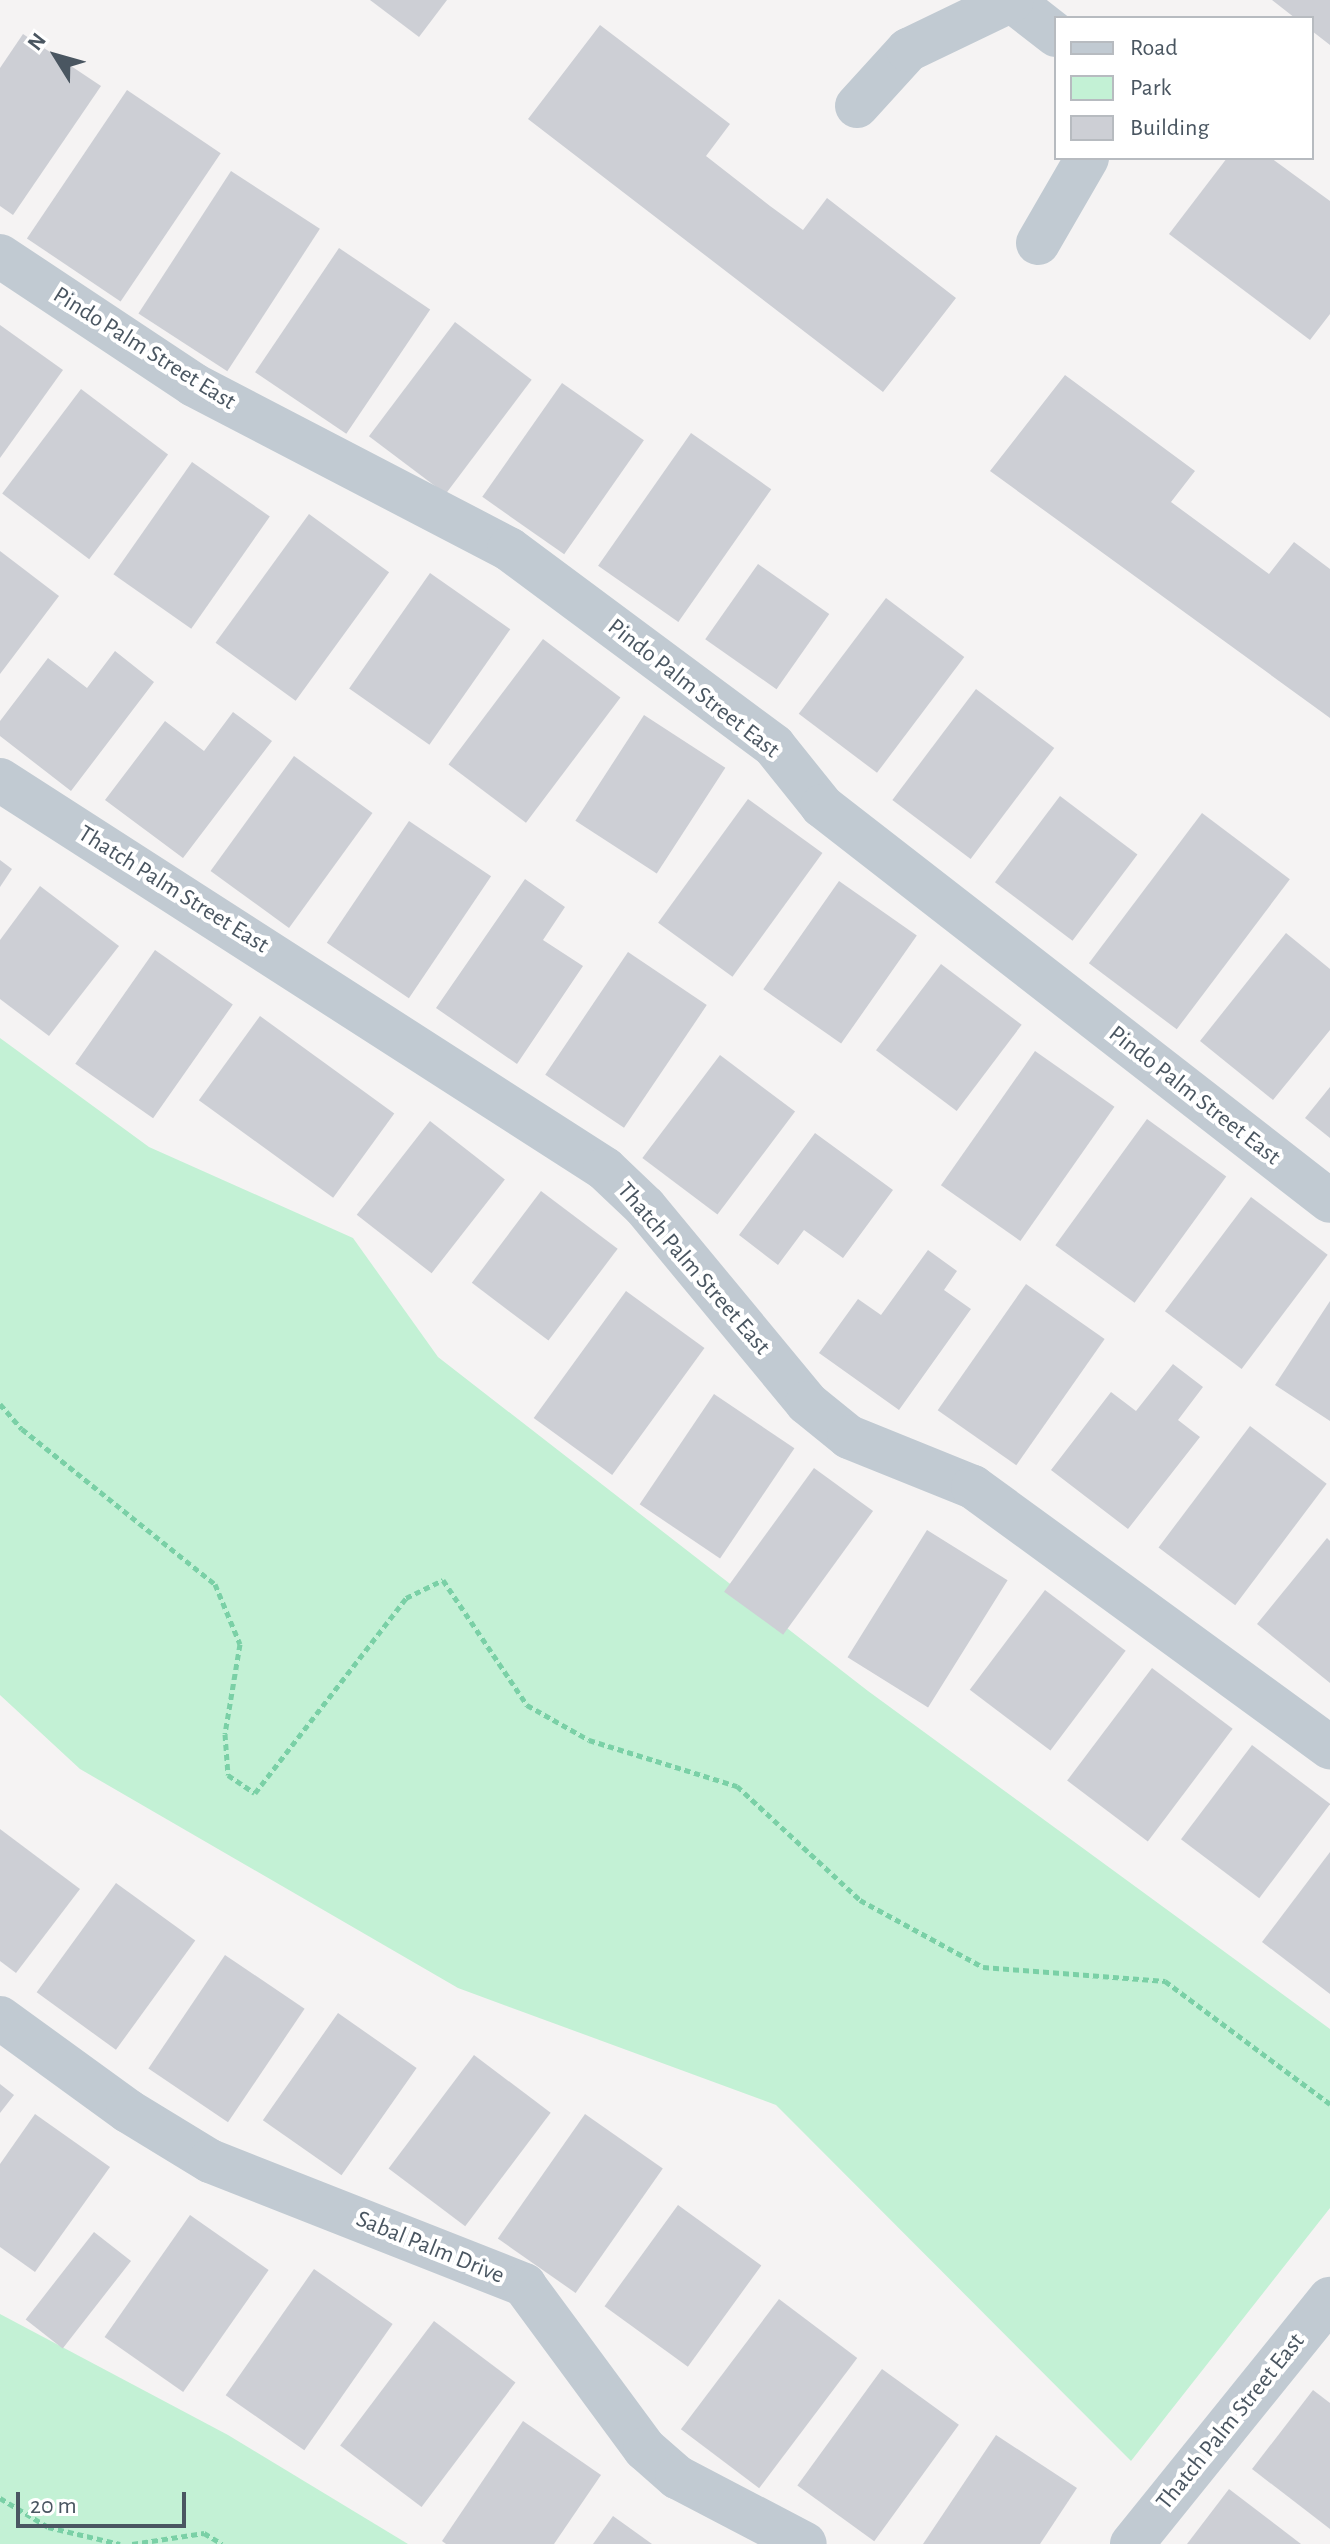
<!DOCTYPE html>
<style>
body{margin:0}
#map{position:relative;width:1330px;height:2544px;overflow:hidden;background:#f5f3f3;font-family:"Alegreya Sans",sans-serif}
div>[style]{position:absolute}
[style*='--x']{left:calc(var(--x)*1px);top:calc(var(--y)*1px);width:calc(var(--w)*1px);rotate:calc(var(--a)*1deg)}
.green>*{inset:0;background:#c3f1d5}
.building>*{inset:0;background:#cdcfd5;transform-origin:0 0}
.path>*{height:5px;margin-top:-2.5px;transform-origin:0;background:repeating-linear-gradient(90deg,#7ad0a6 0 6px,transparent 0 10px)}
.street>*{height:44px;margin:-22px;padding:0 22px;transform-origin:22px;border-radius:22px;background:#c1cad2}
span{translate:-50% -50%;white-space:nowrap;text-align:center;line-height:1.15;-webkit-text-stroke:8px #fff;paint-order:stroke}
.street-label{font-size:24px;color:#4a5661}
.legend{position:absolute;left:1054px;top:16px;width:260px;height:144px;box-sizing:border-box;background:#fff;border:2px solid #b7bbc0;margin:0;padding:10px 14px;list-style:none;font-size:24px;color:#4a5661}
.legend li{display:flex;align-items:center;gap:16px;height:40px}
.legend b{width:40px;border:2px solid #b7bbc0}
.north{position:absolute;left:16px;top:16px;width:80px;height:80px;-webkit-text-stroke:6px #fff;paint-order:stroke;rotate:307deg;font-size:22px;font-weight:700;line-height:32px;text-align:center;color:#4a5661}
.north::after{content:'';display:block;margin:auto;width:28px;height:36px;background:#4a5661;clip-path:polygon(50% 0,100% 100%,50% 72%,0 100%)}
.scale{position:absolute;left:16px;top:2492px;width:170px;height:36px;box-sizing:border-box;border:4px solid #4a5661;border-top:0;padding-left:10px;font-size:24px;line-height:28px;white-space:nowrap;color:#4a5661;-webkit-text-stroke:6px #fff;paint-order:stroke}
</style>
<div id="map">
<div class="green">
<div style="clip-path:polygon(0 1038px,149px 1147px,353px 1238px,438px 1357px,868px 1691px,1330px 2029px,1330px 2208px,1131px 2461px,776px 2105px,458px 1988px,80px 1769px,0 1695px)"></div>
<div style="clip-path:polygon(0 2314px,228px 2435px,408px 2544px,0 2544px)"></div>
</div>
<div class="building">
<div style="clip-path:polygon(370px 0,447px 0,419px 37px)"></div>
<div style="clip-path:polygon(1272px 0,1330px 0,1330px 45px,1312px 31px,1312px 18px,1295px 18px)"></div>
<div style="clip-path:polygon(600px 25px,730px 124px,706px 156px,770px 206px,803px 230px,827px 198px,956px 298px,883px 392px,528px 119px)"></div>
<div style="clip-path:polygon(23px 34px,101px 86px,13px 215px,0 206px,0 68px)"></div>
<div style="left:127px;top:90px;width:113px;height:179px;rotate:34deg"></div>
<div style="clip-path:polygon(1227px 158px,1271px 158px,1330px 201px,1330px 314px,1310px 340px,1169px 234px)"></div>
<div style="left:231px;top:171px;width:106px;height:170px;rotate:33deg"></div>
<div style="left:339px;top:248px;width:110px;height:150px;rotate:34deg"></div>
<div style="left:455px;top:322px;width:96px;height:143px;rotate:37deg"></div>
<div style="clip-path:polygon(0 325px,63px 370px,0 458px)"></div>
<div style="clip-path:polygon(1065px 375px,1195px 471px,1171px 502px,1269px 574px,1294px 542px,1330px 569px,1330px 718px,990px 471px)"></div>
<div style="left:562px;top:383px;width:100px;height:139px;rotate:35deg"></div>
<div style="left:81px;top:389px;width:109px;height:131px;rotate:37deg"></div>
<div style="left:691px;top:433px;width:98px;height:162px;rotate:35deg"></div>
<div style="left:192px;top:462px;width:95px;height:137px;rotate:35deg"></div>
<div style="left:309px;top:514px;width:99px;height:159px;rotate:36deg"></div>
<div style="clip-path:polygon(0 551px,59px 596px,0 674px)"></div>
<div style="left:758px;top:564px;width:87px;height:92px;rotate:35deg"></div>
<div style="left:430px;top:573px;width:98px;height:141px;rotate:35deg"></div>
<div style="left:886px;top:598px;width:98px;height:145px;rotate:37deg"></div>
<div style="left:543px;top:639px;width:97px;height:157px;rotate:37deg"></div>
<div style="clip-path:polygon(115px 651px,154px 682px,71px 791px,0 736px,0 721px,48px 658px,87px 688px)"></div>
<div style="left:976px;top:689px;width:98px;height:139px;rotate:37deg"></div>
<div style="clip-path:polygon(233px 712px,272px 741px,183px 858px,105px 800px,165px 721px,204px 751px)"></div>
<div style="left:644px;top:715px;width:97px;height:126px;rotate:33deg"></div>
<div style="left:294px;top:756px;width:97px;height:142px;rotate:36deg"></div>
<div style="left:1060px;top:796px;width:97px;height:108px;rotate:37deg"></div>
<div style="left:748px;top:799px;width:92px;height:153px;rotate:36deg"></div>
<div style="left:1202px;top:813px;width:110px;height:188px;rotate:37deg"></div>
<div style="left:409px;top:821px;width:99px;height:147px;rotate:34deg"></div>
<div style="clip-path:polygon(0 860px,12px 869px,0 887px)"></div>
<div style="clip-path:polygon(525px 879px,565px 907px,543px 940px,583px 966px,517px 1064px,436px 1008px)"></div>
<div style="left:839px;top:881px;width:95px;height:132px;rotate:35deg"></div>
<div style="clip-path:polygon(40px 886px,119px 946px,49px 1036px,0 999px,0 940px)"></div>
<div style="clip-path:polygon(1286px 933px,1330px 969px,1330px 1030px,1273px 1100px,1200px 1041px)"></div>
<div style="left:155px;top:950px;width:95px;height:139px;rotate:35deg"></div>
<div style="left:628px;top:952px;width:95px;height:148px;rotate:34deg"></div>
<div style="left:941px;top:964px;width:101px;height:108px;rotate:37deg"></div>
<div style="left:260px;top:1016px;width:166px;height:104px;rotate:36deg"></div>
<div style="left:1035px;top:1051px;width:97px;height:164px;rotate:35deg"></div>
<div style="left:720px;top:1055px;width:94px;height:129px;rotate:37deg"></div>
<div style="clip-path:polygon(1330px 1087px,1330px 1138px,1305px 1118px)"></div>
<div style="left:1147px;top:1119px;width:98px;height:156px;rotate:36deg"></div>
<div style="left:430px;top:1121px;width:95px;height:119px;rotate:38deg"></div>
<div style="clip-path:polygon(815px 1133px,893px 1190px,843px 1258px,804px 1230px,778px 1265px,739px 1235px)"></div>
<div style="left:541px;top:1191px;width:96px;height:115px;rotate:37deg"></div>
<div style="left:1251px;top:1197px;width:96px;height:143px;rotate:37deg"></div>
<div style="clip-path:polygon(928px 1250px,957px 1271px,944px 1290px,971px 1309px,899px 1410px,819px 1353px,858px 1299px,881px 1315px)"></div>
<div style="left:1026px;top:1284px;width:96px;height:154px;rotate:35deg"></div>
<div style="left:626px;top:1291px;width:97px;height:157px;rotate:36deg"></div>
<div style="clip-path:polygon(1330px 1301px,1330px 1421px,1275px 1385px)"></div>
<div style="clip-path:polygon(1173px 1364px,1203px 1387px,1178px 1420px,1200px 1437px,1128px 1529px,1051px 1470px,1111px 1392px,1136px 1411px)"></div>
<div style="left:714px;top:1394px;width:97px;height:133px;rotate:34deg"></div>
<div style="left:1250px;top:1426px;width:96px;height:152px;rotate:37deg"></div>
<div style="left:814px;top:1468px;width:73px;height:153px;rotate:36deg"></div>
<div style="left:927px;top:1530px;width:95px;height:150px;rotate:32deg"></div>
<div style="clip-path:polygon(1327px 1538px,1330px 1541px,1330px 1683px,1257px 1624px)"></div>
<div style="left:1045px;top:1590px;width:101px;height:125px;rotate:37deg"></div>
<div style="left:1152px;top:1668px;width:101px;height:141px;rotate:37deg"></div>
<div style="left:1252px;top:1745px;width:98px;height:118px;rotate:37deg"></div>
<div style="clip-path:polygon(0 1829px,80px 1889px,16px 1973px,0 1961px)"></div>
<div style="clip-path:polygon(1330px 1852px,1330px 1994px,1262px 1942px)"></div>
<div style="left:116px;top:1883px;width:98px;height:135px;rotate:36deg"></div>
<div style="left:225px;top:1955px;width:96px;height:137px;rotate:34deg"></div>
<div style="left:338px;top:2013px;width:96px;height:131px;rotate:35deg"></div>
<div style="left:474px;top:2055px;width:96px;height:142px;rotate:37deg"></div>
<div style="clip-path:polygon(0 2084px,14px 2095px,0 2113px)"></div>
<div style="clip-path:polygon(35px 2114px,110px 2167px,35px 2272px,0 2247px,0 2164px)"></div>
<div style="left:585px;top:2114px;width:95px;height:152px;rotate:35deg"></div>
<div style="left:678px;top:2205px;width:103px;height:125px;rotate:36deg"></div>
<div style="left:190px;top:2215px;width:96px;height:149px;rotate:35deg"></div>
<div style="left:94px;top:2232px;width:47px;height:111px;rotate:38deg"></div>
<div style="left:314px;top:2269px;width:96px;height:154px;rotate:35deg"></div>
<div style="left:779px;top:2299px;width:98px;height:163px;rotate:37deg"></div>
<div style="left:434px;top:2321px;width:102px;height:156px;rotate:37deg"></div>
<div style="left:882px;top:2369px;width:95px;height:144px;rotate:36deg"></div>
<div style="clip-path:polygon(1313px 2390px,1330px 2403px,1330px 2529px,1252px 2469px)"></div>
<div style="clip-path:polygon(523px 2421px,601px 2475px,554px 2544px,446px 2544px,442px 2541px)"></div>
<div style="clip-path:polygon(996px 2435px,1077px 2488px,1040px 2544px,923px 2544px)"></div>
<div style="clip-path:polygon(1229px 2489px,1301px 2544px,1187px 2544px)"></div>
<div style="clip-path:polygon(613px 2516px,652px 2544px,593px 2544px)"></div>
</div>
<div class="path">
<div style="--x:0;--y:1404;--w:33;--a:49"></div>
<div style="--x:22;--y:1429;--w:248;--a:38.8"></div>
<div style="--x:215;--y:1584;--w:65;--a:67.4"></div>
<div style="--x:240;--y:1644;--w:91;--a:99.5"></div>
<div style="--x:225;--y:1734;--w:41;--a:85.8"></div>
<div style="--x:228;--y:1775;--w:32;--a:34"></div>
<div style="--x:255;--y:1793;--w:247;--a:-52.2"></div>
<div style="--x:406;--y:1598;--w:41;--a:-25.9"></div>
<div style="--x:443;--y:1580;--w:151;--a:56.1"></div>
<div style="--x:527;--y:1705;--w:71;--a:29.4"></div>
<div style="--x:589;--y:1740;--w:155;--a:17.3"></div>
<div style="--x:737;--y:1786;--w:168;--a:42.8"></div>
<div style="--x:860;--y:1900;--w:140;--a:28.6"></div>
<div style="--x:983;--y:1967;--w:183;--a:4.4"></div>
<div style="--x:1165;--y:1981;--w:206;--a:36.7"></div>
<div style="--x:0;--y:2498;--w:56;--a:31.1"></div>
<div style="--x:48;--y:2527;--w:74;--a:13.3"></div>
<div style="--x:132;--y:2544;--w:73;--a:-8.7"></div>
<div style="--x:204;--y:2533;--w:21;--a:31"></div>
</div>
<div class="street">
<div style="--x:1011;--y:0;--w:57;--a:37.9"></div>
<div style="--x:857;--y:106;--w:76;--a:-47.7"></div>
<div style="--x:908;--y:50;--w:115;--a:-25.7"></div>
<div style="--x:1038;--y:243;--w:98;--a:-60"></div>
<div style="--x:0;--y:256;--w:233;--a:33.6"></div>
<div style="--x:194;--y:385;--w:355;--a:27.5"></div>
<div style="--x:509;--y:549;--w:330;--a:36.6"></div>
<div style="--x:774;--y:746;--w:77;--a:51.3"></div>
<div style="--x:822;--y:806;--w:643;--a:37.87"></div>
<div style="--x:0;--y:780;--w:719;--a:32.74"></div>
<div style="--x:605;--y:1169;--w:55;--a:43.5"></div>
<div style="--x:645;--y:1207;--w:254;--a:50.4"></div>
<div style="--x:807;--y:1403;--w:54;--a:39"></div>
<div style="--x:849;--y:1437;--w:134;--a:22"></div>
<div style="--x:973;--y:1487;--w:442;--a:36.1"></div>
<div style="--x:0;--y:2018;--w:158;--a:36"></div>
<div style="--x:128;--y:2111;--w:96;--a:31.4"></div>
<div style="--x:210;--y:2161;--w:338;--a:21.5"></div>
<div style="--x:524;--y:2285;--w:204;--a:53.6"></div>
<div style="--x:645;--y:2449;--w:43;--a:41.2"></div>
<div style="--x:677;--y:2477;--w:144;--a:27.6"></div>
<div style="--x:1132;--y:2544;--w:315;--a:-51.1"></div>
</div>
<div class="street-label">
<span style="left:144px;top:349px;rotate:32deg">Pindo Palm Street East</span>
<span style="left:693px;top:689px;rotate:38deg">Pindo Palm Street East</span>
<span style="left:173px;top:890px;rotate:32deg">Thatch Palm Street East</span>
<span style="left:1194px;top:1096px;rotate:38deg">Pindo Palm Street East</span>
<span style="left:693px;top:1269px;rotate:49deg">Thatch Palm Street East</span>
<span style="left:430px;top:2248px;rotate:22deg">Sabal Palm Drive</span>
<span style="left:1231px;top:2422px;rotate:-51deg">Thatch Palm Street East</span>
</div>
<ul class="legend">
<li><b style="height:10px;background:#c1cad2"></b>Road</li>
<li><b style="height:22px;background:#c3f1d5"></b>Park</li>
<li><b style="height:22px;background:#cdcfd5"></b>Building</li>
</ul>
<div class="north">N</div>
<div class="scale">20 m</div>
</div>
